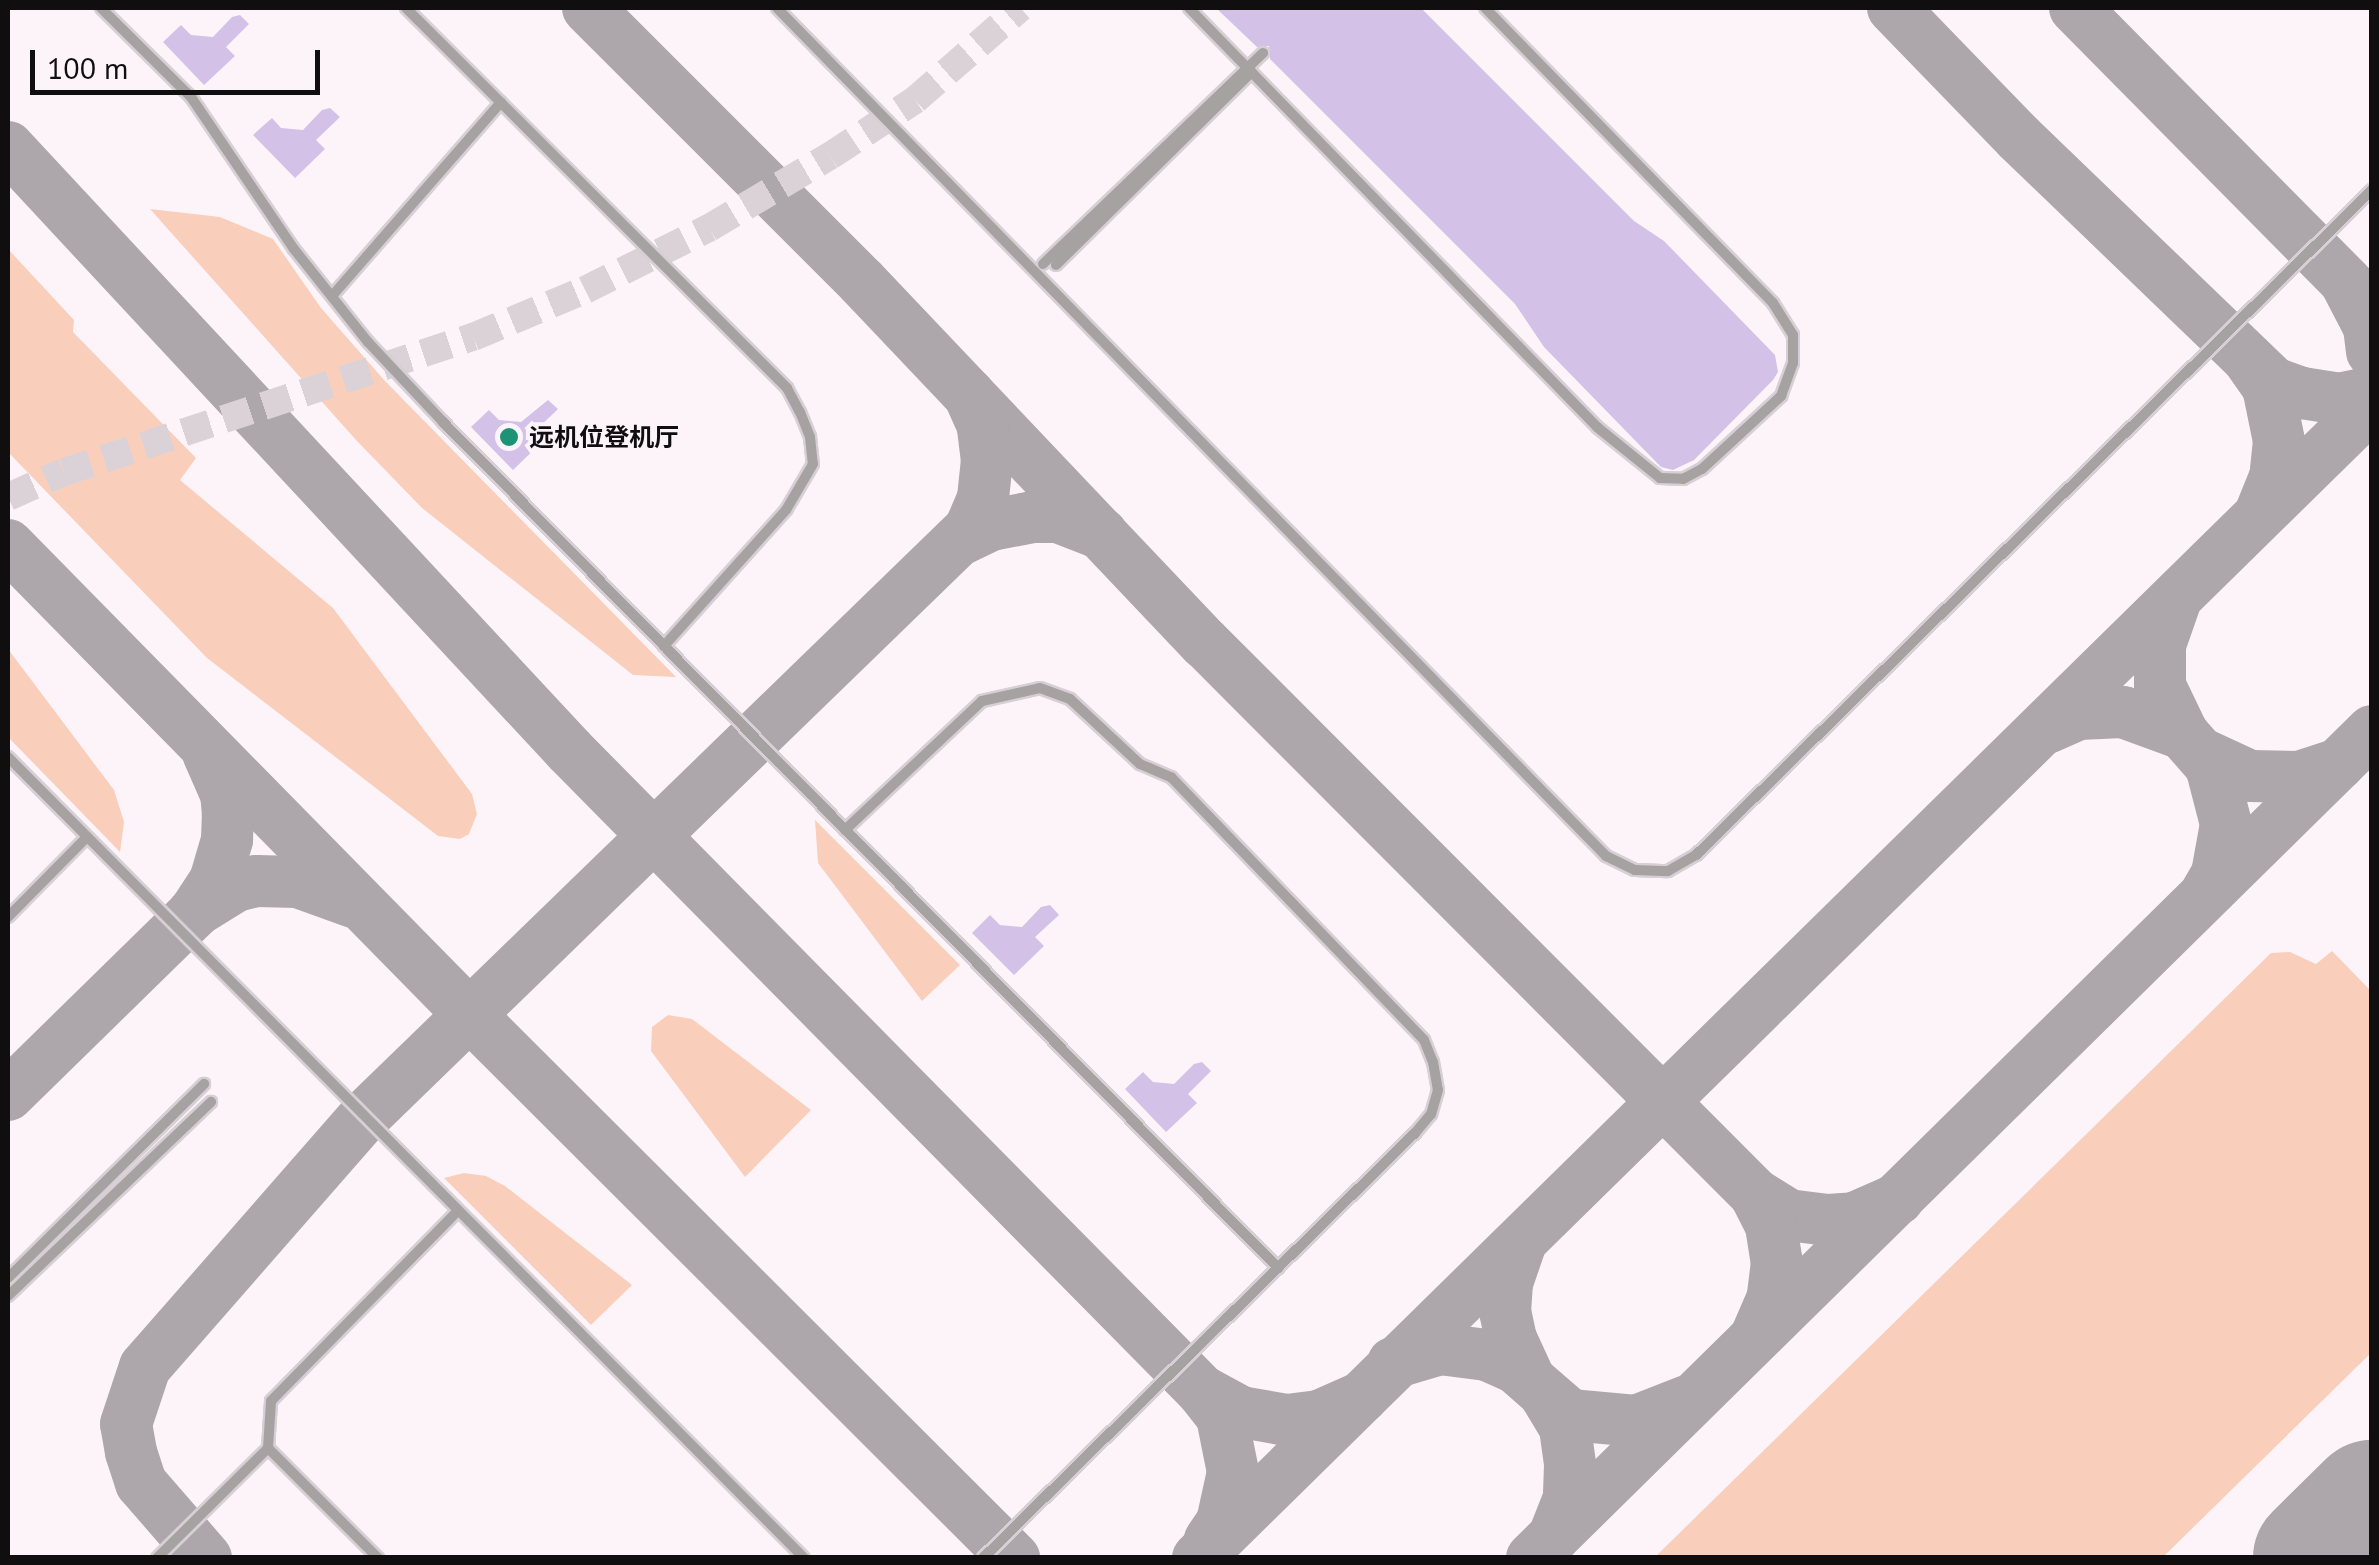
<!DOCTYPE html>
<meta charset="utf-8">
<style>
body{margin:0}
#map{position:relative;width:2379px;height:1565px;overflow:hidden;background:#fdf4fa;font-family:"PT Sans","Noto Sans SC",sans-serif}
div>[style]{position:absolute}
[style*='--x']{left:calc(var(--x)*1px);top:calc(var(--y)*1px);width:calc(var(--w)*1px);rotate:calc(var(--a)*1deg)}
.green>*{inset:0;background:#f9cfbc}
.taxiway>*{height:52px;margin:-26px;padding:0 26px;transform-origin:26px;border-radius:26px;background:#ada6aa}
.runway>*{height:130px;margin:-65px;padding:0 65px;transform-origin:65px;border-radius:65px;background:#ada6aa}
.building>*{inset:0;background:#d3c1e8}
.primary-tunnel>*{height:28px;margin-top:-14px;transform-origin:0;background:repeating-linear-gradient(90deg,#dad2d7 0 28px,transparent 0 42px)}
.roads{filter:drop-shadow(2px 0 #d7cfd5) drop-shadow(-2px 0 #d7cfd5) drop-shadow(0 2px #d7cfd5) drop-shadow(0 -2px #d7cfd5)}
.service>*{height:10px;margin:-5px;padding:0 5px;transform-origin:5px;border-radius:5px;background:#a7a2a2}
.dots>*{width:28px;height:28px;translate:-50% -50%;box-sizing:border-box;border:5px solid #fdf4fa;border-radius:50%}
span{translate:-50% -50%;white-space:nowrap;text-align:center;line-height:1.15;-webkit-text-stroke:8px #fdf4fa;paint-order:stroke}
.poi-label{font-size:25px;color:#110e10;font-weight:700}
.left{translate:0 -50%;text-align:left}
.frame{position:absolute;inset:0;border:10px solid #110e10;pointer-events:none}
.scale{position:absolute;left:30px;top:50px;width:290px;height:45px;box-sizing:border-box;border:5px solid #110e10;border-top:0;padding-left:12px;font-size:30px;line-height:35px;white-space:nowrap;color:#110e10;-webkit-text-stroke:8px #fdf4fa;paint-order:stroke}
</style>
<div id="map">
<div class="green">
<div style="clip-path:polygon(150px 209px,220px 217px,273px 239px,321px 308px,385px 381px,676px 677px,633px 675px,422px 508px,356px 440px)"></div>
<div style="clip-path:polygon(8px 249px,74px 320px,73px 332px,196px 458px,180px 480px,333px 608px,472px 794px,477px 814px,469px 834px,460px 839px,438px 836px,207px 658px,8px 452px)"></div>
<div style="clip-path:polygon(8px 649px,114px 790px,124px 822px,120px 852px,8px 737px)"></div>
<div style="clip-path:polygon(815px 820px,960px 965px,922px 1001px,818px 863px)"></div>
<div style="clip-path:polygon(2332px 951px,2371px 991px,2371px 1353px,2163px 1557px,1655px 1557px,2271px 953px,2290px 952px,2316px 964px)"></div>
<div style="clip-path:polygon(668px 1015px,692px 1019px,811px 1110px,745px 1177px,651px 1051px,652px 1027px)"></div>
<div style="clip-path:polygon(464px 1173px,486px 1176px,505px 1186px,632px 1285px,591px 1325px,444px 1178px)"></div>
</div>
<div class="taxiway">
<div style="--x:588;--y:8;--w:387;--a:45"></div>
<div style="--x:862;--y:282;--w:498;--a:46.5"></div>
<div style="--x:1205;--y:643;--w:779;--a:45.05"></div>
<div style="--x:1755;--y:1194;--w:39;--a:32"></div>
<div style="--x:1788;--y:1215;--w:40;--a:7.1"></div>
<div style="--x:1828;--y:1220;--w:26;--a:-4"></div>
<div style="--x:1854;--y:1218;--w:48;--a:-23.4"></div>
<div style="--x:1893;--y:8;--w:181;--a:45.9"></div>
<div style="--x:2019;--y:138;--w:354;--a:43.9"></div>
<div style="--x:2274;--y:383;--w:30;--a:20"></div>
<div style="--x:2302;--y:393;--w:37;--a:9"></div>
<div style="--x:2339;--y:399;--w:34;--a:-12"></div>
<div style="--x:2075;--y:8;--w:422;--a:45.3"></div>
<div style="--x:8;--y:147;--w:825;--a:47.06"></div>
<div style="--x:570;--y:751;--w:899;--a:45.36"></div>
<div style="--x:1202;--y:1391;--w:44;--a:28.3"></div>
<div style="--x:1241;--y:1412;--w:47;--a:9.9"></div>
<div style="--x:1287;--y:1420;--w:32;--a:-7"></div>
<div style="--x:1319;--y:1416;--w:47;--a:-23.8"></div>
<div style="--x:2345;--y:281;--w:52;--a:62.4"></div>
<div style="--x:2369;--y:327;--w:25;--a:83"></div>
<div style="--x:2249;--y:360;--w:33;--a:55"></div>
<div style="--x:2268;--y:387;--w:55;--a:78.5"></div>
<div style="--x:2279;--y:441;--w:36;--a:96"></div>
<div style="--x:2275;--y:477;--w:37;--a:112"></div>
<div style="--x:958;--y:541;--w:37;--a:-26"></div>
<div style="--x:991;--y:525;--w:43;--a:-10.8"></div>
<div style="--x:1033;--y:517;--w:25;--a:0"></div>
<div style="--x:1058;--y:517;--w:47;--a:21.1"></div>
<div style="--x:8;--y:545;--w:659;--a:45.49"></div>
<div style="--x:470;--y:1015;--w:769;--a:44.95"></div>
<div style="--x:2176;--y:599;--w:49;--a:109.2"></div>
<div style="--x:2160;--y:645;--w:41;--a:90"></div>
<div style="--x:2160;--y:686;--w:53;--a:64.4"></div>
<div style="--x:2183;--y:734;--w:43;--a:48.8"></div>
<div style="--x:2211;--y:766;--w:60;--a:75.5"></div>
<div style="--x:2226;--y:824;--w:51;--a:100.2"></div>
<div style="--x:2217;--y:874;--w:20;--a:120"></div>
<div style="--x:2047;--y:728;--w:34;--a:-24"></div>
<div style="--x:2078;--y:714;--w:45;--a:-2.5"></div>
<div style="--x:2123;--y:712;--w:64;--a:20.1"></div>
<div style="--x:2202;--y:754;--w:53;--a:24.6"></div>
<div style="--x:2250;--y:776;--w:49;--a:1.2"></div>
<div style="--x:2299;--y:777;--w:42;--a:-18"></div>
<div style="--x:194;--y:912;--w:49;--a:-31.8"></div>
<div style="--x:236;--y:886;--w:21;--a:-14"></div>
<div style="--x:256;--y:881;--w:42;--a:1.4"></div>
<div style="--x:298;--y:882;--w:59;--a:20"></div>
<div style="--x:8;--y:1095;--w:260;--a:-44.4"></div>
<div style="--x:194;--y:913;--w:38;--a:-57"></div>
<div style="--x:215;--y:881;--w:43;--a:-73.7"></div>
<div style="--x:227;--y:840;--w:25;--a:-88"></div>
<div style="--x:228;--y:815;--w:21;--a:-95"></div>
<div style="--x:226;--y:794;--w:45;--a:-113.7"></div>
<div style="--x:1755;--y:1194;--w:36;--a:63"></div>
<div style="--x:1771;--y:1226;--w:36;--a:81"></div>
<div style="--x:1777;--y:1262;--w:35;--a:97"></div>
<div style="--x:1773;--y:1297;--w:40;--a:113.4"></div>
<div style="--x:1521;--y:1242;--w:43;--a:108.9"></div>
<div style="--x:1507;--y:1283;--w:28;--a:94"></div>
<div style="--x:1505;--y:1311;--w:29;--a:78"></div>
<div style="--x:1511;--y:1339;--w:43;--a:65.2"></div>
<div style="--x:1393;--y:1363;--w:49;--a:-16.6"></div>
<div style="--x:1440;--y:1349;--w:47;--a:7.3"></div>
<div style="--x:1487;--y:1355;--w:32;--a:24"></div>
<div style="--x:1516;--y:1368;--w:72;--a:41"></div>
<div style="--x:1570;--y:1415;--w:66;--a:5.2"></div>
<div style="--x:1636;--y:1421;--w:55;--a:-21.4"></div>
<div style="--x:1202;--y:1391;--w:33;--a:52"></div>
<div style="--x:1222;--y:1417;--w:56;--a:78.7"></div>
<div style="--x:1233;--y:1472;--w:51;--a:102.4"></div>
<div style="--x:1222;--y:1522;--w:22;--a:124"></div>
<div style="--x:1546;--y:1396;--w:37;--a:59"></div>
<div style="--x:1565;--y:1428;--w:37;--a:82"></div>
<div style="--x:1570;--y:1465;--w:33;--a:92"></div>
<div style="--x:1569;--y:1498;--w:41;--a:111.5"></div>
<div style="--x:206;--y:1558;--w:99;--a:-130.9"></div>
<div style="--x:141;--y:1483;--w:33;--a:-108"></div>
<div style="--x:131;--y:1452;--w:28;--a:-100"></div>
<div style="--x:126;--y:1424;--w:60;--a:-71.6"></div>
<div style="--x:145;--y:1367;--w:332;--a:-48.8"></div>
<div style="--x:364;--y:1117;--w:844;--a:-44.14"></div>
<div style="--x:970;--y:529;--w:34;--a:-67"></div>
<div style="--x:983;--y:498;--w:37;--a:-84"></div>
<div style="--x:987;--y:461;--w:35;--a:-97"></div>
<div style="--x:983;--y:426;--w:35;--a:-114"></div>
<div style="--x:1198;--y:1558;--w:1646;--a:-44.48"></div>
<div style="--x:1532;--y:1558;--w:1179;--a:-44.55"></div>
</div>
<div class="runway">
<div style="--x:2318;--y:1558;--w:76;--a:-44.5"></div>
</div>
<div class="building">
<div style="clip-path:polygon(1216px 8px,1421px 8px,1634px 221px,1664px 241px,1775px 355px,1778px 372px,1773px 380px,1694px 460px,1673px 470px,1661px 467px,1544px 347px,1515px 304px,1270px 59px,1269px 46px,1257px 47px)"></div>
<div style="clip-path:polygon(240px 15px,249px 24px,226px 47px,235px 56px,204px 85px,163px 42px,181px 25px,191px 35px,213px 37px,232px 17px)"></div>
<div style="clip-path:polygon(330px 108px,340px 117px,316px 140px,325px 149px,295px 178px,253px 135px,272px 118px,281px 128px,303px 130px,322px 110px)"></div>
<div style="clip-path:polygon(548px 400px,558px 409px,534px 432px,543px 441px,513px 470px,471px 427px,489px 410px,499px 420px,521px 422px)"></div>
<div style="clip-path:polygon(1050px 905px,1059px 915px,1035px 937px,1044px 946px,1014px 975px,972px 933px,990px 915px,1000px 925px,1022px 927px,1041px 907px)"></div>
<div style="clip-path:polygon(1202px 1062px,1211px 1071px,1188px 1094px,1197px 1103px,1166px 1132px,1125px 1089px,1143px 1072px,1153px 1082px,1174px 1084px,1194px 1064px)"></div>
</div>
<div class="primary-tunnel">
<div style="--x:8;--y:497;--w:61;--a:-24.1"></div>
<div style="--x:64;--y:472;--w:431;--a:-18.3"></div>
<div style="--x:473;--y:337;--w:121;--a:-22.8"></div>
<div style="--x:585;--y:290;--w:139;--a:-26.6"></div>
<div style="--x:709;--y:228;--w:141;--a:-30.8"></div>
<div style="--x:830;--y:156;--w:102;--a:-33.4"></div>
<div style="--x:915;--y:100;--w:140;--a:-41.2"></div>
</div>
<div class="roads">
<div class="service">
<div style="--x:101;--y:8;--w:127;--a:44.7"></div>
<div style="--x:191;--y:97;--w:184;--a:55.9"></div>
<div style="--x:294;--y:249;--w:119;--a:51.5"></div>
<div style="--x:368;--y:342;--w:110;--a:46.8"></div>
<div style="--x:443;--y:422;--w:1189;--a:45.37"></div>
<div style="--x:406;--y:8;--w:538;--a:44.92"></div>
<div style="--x:787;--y:388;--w:27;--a:62"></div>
<div style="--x:800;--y:412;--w:27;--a:68"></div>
<div style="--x:810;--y:437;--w:27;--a:84"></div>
<div style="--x:813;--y:464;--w:53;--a:120.4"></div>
<div style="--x:786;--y:510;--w:183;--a:131.9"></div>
<div style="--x:777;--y:8;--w:1186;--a:45.65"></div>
<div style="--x:1606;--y:856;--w:32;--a:26"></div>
<div style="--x:1635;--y:870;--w:33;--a:2"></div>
<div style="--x:1668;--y:871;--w:32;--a:-30"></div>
<div style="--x:1696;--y:855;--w:948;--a:-44.53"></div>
<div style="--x:1189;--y:8;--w:585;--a:45.76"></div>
<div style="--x:1597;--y:427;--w:81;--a:39"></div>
<div style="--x:1660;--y:478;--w:23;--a:2"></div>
<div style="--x:1683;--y:479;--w:21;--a:-28"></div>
<div style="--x:1702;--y:469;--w:108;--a:-42.7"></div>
<div style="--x:1781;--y:396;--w:35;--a:-70"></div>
<div style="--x:1793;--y:363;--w:28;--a:-90"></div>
<div style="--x:1793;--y:335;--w:38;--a:-122"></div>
<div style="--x:1773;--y:303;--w:412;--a:-134.3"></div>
<div style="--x:1043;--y:264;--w:305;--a:-43.8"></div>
<div style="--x:1056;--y:265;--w:275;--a:-44.6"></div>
<div style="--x:332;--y:296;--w:257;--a:-48.9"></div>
<div style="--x:8;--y:757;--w:1129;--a:45.18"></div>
<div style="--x:845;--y:830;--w:188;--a:-43.3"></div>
<div style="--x:982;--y:701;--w:59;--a:-12.6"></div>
<div style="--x:1040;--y:688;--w:32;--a:20"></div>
<div style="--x:1070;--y:699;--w:96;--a:42.9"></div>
<div style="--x:1140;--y:764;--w:34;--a:23"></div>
<div style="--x:1171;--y:777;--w:365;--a:46.1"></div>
<div style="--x:1424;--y:1040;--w:24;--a:68"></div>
<div style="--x:1433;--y:1062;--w:28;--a:80"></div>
<div style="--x:1438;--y:1090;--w:25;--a:106"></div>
<div style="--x:1431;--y:1114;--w:25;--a:130"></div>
<div style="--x:1415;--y:1133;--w:606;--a:135.47"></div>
<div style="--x:8;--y:917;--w:111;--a:-45.4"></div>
<div style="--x:8;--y:1278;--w:276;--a:-44.7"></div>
<div style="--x:8;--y:1296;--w:281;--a:-43.7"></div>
<div style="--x:268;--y:1448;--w:156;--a:45"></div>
<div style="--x:157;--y:1558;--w:156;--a:-44.7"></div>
<div style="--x:268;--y:1448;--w:47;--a:-86.3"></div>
<div style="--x:271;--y:1401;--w:267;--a:-45.5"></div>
</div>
</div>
<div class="dots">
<div style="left:509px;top:437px;background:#1c9277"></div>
</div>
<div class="poi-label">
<span class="left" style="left:529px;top:437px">远机位登机厅</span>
</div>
<div class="frame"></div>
<div class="scale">100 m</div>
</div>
